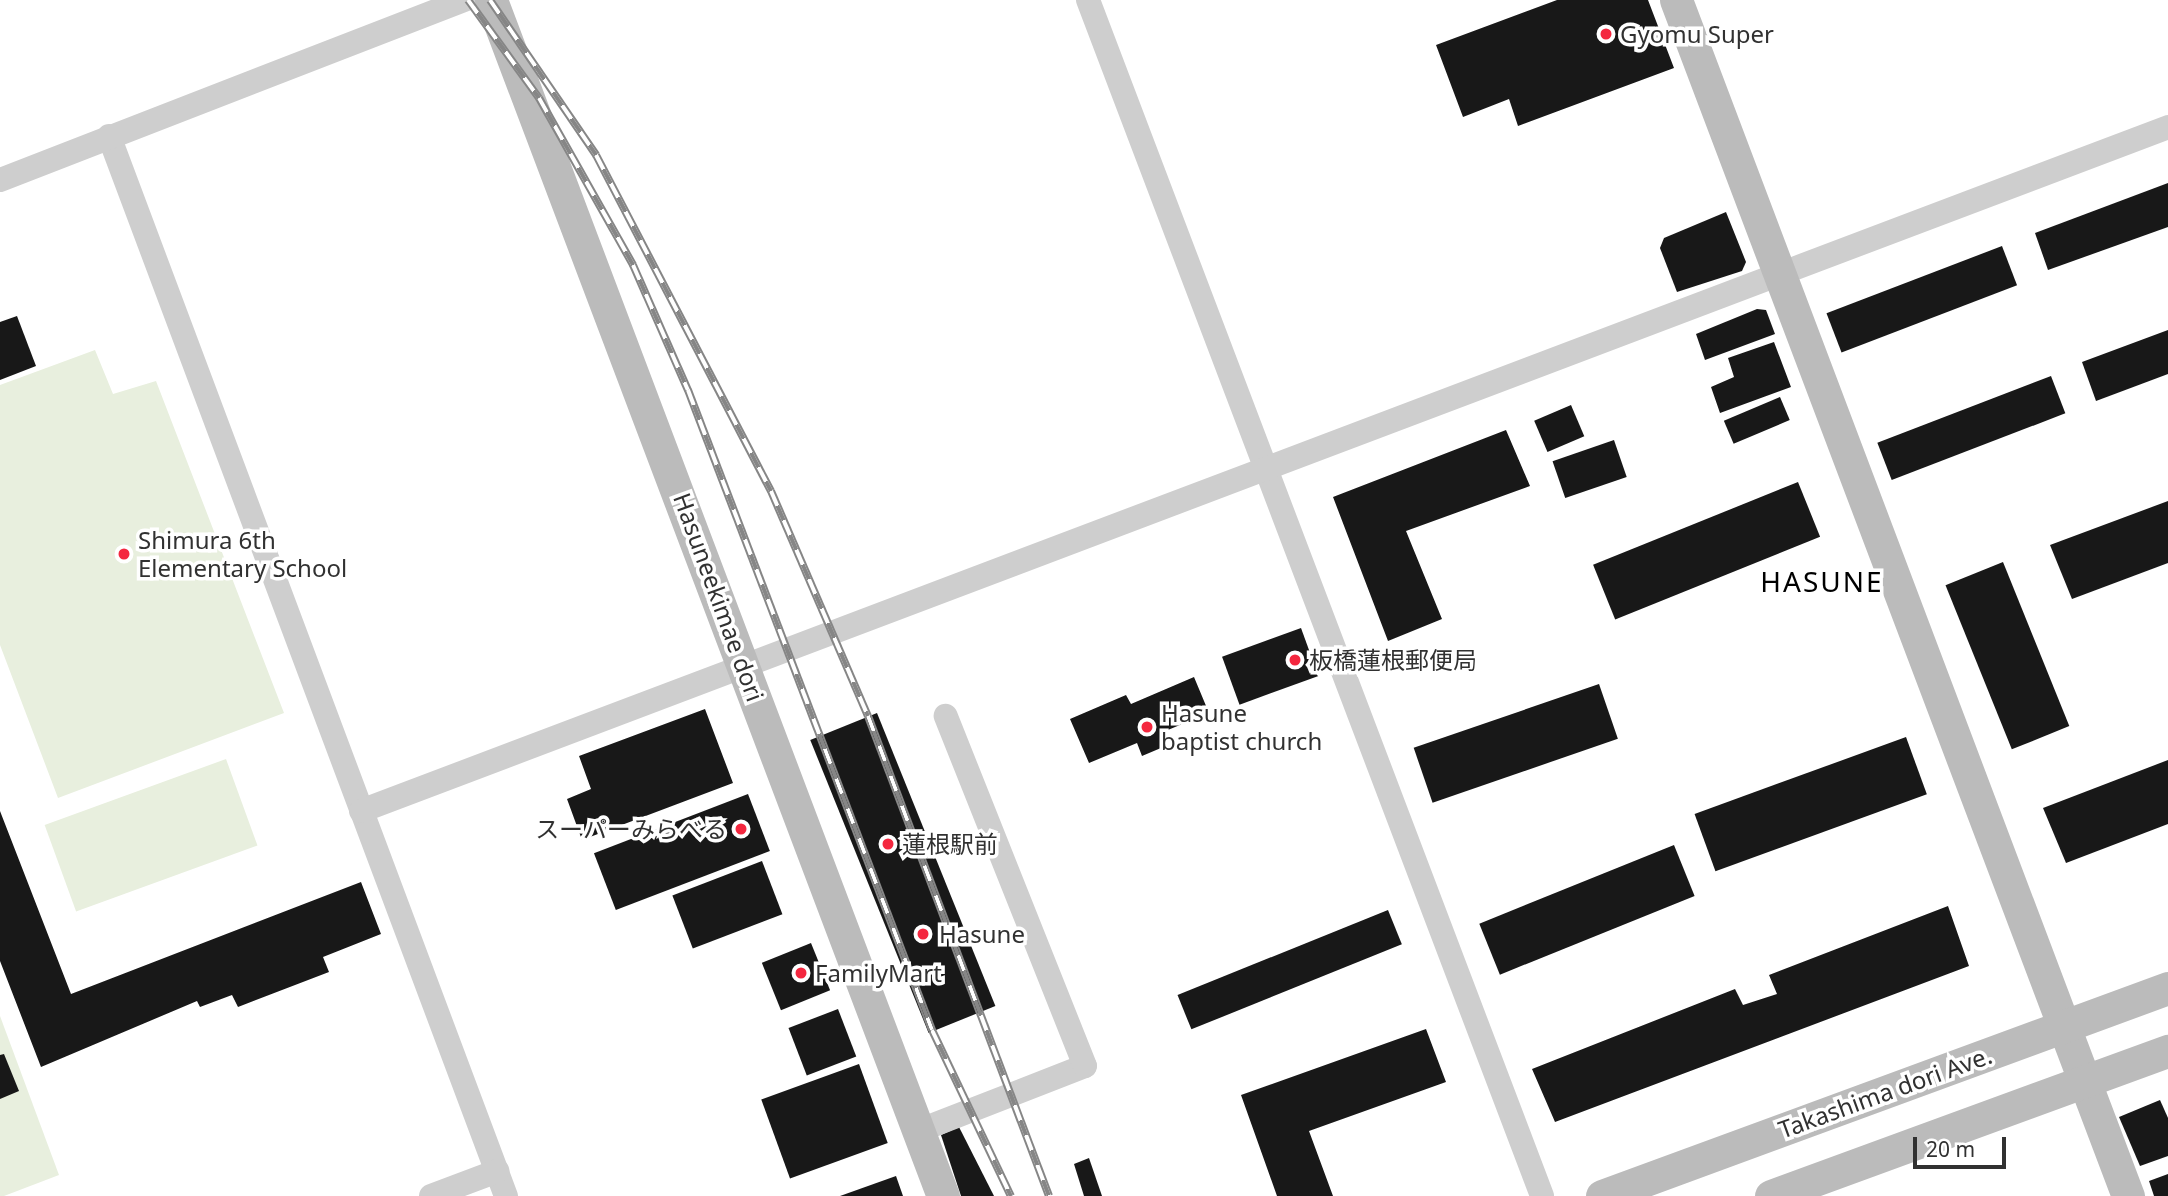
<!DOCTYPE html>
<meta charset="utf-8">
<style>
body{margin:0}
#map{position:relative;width:2168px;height:1196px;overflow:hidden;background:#fff;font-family:"Noto Sans","Noto Sans JP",sans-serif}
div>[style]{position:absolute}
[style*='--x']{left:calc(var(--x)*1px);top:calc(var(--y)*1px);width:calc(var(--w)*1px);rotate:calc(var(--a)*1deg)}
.green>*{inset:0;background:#e8efde;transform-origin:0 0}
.building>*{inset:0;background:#181818;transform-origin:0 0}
.street>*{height:24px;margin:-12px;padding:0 12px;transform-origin:12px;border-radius:12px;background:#cecece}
.secondary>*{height:33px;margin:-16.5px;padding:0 16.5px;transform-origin:16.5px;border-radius:16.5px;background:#bbb}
.rail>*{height:8px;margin-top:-4px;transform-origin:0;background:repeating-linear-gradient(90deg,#fff 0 16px,#868686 0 32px);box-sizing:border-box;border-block:2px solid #868686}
.dots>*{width:19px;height:19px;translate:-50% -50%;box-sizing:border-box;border:4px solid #fff;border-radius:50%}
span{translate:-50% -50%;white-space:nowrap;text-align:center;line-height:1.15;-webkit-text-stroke:7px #fff;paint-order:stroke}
.poi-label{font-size:24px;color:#313131}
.left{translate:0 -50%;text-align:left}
.right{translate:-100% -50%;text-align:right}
.street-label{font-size:24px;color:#313131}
.quarter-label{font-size:28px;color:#000;letter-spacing:2px}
.scale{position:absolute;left:1913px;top:1137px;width:93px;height:32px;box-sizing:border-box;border:4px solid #313131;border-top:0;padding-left:9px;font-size:21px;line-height:24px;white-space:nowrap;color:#313131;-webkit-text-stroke:5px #fff;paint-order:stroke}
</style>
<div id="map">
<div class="green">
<div style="clip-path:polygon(95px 350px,113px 394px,156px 381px,284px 713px,58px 798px,0 645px,0 385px)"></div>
<div style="left:226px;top:759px;width:92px;height:193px;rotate:70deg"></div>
<div style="clip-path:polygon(0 1016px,59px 1175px,4px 1196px,0 1196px)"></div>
</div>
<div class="building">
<div style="clip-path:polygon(1557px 0,1648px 0,1674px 68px,1518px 126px,1509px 99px,1463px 117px,1436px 45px)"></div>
<div style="clip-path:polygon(2168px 183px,2168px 227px,2048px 270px,2035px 233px)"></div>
<div style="clip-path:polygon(1726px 212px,1746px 262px,1742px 271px,1677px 292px,1660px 248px,1664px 238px)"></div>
<div style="left:2002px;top:246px;width:42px;height:188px;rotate:69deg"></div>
<div style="clip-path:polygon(1757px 309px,1766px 310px,1775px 334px,1705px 360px,1696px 334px)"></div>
<div style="clip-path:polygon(17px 316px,36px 366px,0 380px,0 322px)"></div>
<div style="clip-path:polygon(2168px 330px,2168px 374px,2096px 401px,2082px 362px)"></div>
<div style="clip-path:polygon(1774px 342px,1791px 387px,1720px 413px,1711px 387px,1734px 377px,1728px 358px)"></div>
<div style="left:2051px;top:376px;width:40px;height:186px;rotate:69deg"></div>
<div style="left:1780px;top:397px;width:25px;height:61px;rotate:67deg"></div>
<div style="left:1571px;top:405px;width:34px;height:40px;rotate:67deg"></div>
<div style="clip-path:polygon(1506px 430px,1530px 486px,1406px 531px,1442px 619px,1388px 641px,1333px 497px)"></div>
<div style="left:1614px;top:440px;width:39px;height:65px;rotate:71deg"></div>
<div style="left:1798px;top:482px;width:59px;height:221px;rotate:68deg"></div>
<div style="clip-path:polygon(2168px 501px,2168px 563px,2072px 599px,2050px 545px)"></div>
<div style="left:2003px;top:562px;width:177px;height:62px;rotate:68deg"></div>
<div style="left:1301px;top:628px;width:51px;height:84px;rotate:70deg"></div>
<div style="clip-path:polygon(1194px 677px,1209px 713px,1163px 732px,1168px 745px,1142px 756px,1137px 743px,1089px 763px,1070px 719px,1126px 695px,1131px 704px)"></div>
<div style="left:1599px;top:684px;width:58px;height:196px;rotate:71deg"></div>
<div style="clip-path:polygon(705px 709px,733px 783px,582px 840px,567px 799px,591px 789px,579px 756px)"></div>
<div style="left:877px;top:713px;width:316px;height:72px;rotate:68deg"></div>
<div style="left:1906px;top:737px;width:61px;height:225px;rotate:70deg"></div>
<div style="clip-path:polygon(2168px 760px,2168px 824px,2066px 863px,2043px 808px)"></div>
<div style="left:748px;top:794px;width:61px;height:165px;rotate:69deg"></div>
<div style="clip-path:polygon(0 811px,71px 994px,361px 882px,381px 934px,323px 957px,329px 972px,238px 1007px,232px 995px,200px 1007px,197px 1001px,41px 1067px,0 961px)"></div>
<div style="left:1674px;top:845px;width:55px;height:210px;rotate:68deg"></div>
<div style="left:762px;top:861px;width:57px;height:96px;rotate:69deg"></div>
<div style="clip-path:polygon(1948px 906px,1969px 966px,1555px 1122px,1532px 1069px,1735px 989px,1743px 1005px,1777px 994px,1769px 975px)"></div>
<div style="left:1388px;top:910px;width:37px;height:227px;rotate:68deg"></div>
<div style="left:811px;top:943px;width:51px;height:53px;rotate:68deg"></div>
<div style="left:838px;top:1009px;width:51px;height:53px;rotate:69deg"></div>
<div style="clip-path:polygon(1426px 1029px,1446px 1082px,1309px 1131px,1333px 1196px,1277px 1196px,1241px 1095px)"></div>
<div style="clip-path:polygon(4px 1054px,19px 1091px,0 1099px,0 1055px)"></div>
<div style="left:859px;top:1064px;width:84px;height:104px;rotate:70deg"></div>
<div style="clip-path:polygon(2160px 1100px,2168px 1118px,2168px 1156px,2140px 1166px,2119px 1117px)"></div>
<div style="clip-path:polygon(959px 1127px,994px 1196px,961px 1196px,941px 1135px)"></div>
<div style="clip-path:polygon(1089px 1158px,1102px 1196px,1084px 1196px,1074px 1164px)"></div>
<div style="clip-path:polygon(2168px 1174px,2168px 1196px,2154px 1196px,2149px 1181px)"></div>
<div style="clip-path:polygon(896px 1176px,903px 1196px,840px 1196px)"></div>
</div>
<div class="street">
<div style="--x:1088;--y:0;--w:1279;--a:69.21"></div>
<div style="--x:109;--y:136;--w:1132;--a:69.47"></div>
<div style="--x:0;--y:180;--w:499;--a:-21.2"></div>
<div style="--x:361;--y:811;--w:1932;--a:-20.73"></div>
<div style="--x:918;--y:1131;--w:179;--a:-21.3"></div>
<div style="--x:1085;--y:1066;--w:377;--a:-111.7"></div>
<div style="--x:431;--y:1196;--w:71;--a:-20.7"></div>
</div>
<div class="secondary">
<div style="--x:491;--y:0;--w:1279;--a:69.3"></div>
<div style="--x:1676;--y:0;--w:1279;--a:69.3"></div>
<div style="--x:1602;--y:1196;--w:603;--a:-20.18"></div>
<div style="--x:1771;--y:1196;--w:423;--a:-20.1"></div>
</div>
<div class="rail">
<div style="--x:468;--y:0;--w:121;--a:54.1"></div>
<div style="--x:539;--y:98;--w:192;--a:60.6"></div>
<div style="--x:633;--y:265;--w:137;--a:66.3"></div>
<div style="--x:688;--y:390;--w:685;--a:69.13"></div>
<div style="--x:932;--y:1030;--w:184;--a:64.6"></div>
<div style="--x:490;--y:0;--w:188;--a:55.6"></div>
<div style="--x:596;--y:155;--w:379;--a:62.5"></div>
<div style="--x:771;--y:491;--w:245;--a:66.7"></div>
<div style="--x:868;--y:716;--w:513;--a:69.34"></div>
</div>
<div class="dots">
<div style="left:1606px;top:34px;background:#f4273f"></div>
<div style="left:124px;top:554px;background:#f4273f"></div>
<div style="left:1295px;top:660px;background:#f4273f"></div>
<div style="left:1147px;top:727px;background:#f4273f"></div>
<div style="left:741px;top:829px;background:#f4273f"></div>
<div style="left:888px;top:844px;background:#f4273f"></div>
<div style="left:923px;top:934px;background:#f4273f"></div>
<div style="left:801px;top:973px;background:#f4273f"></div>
</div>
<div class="poi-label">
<span class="left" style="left:1620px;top:34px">Gyomu Super</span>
<span class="left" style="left:138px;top:554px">Shimura 6th<br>Elementary School</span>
<span class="left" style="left:1309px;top:660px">板橋蓮根郵便局</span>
<span class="left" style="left:1161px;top:727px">Hasune<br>baptist church</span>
<span class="right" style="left:727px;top:829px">スーパーみらべる</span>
<span class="left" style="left:902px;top:844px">蓮根駅前</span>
<span class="left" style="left:939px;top:934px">Hasune</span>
<span class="left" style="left:815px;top:973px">FamilyMart</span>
</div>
<div class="street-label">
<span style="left:719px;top:597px;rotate:70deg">Hasuneekimae dori</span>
<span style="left:1885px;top:1092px;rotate:-20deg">Takashima dori Ave.</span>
</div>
<div class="quarter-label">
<span style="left:1822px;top:581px">HASUNE</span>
</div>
<div class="scale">20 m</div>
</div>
